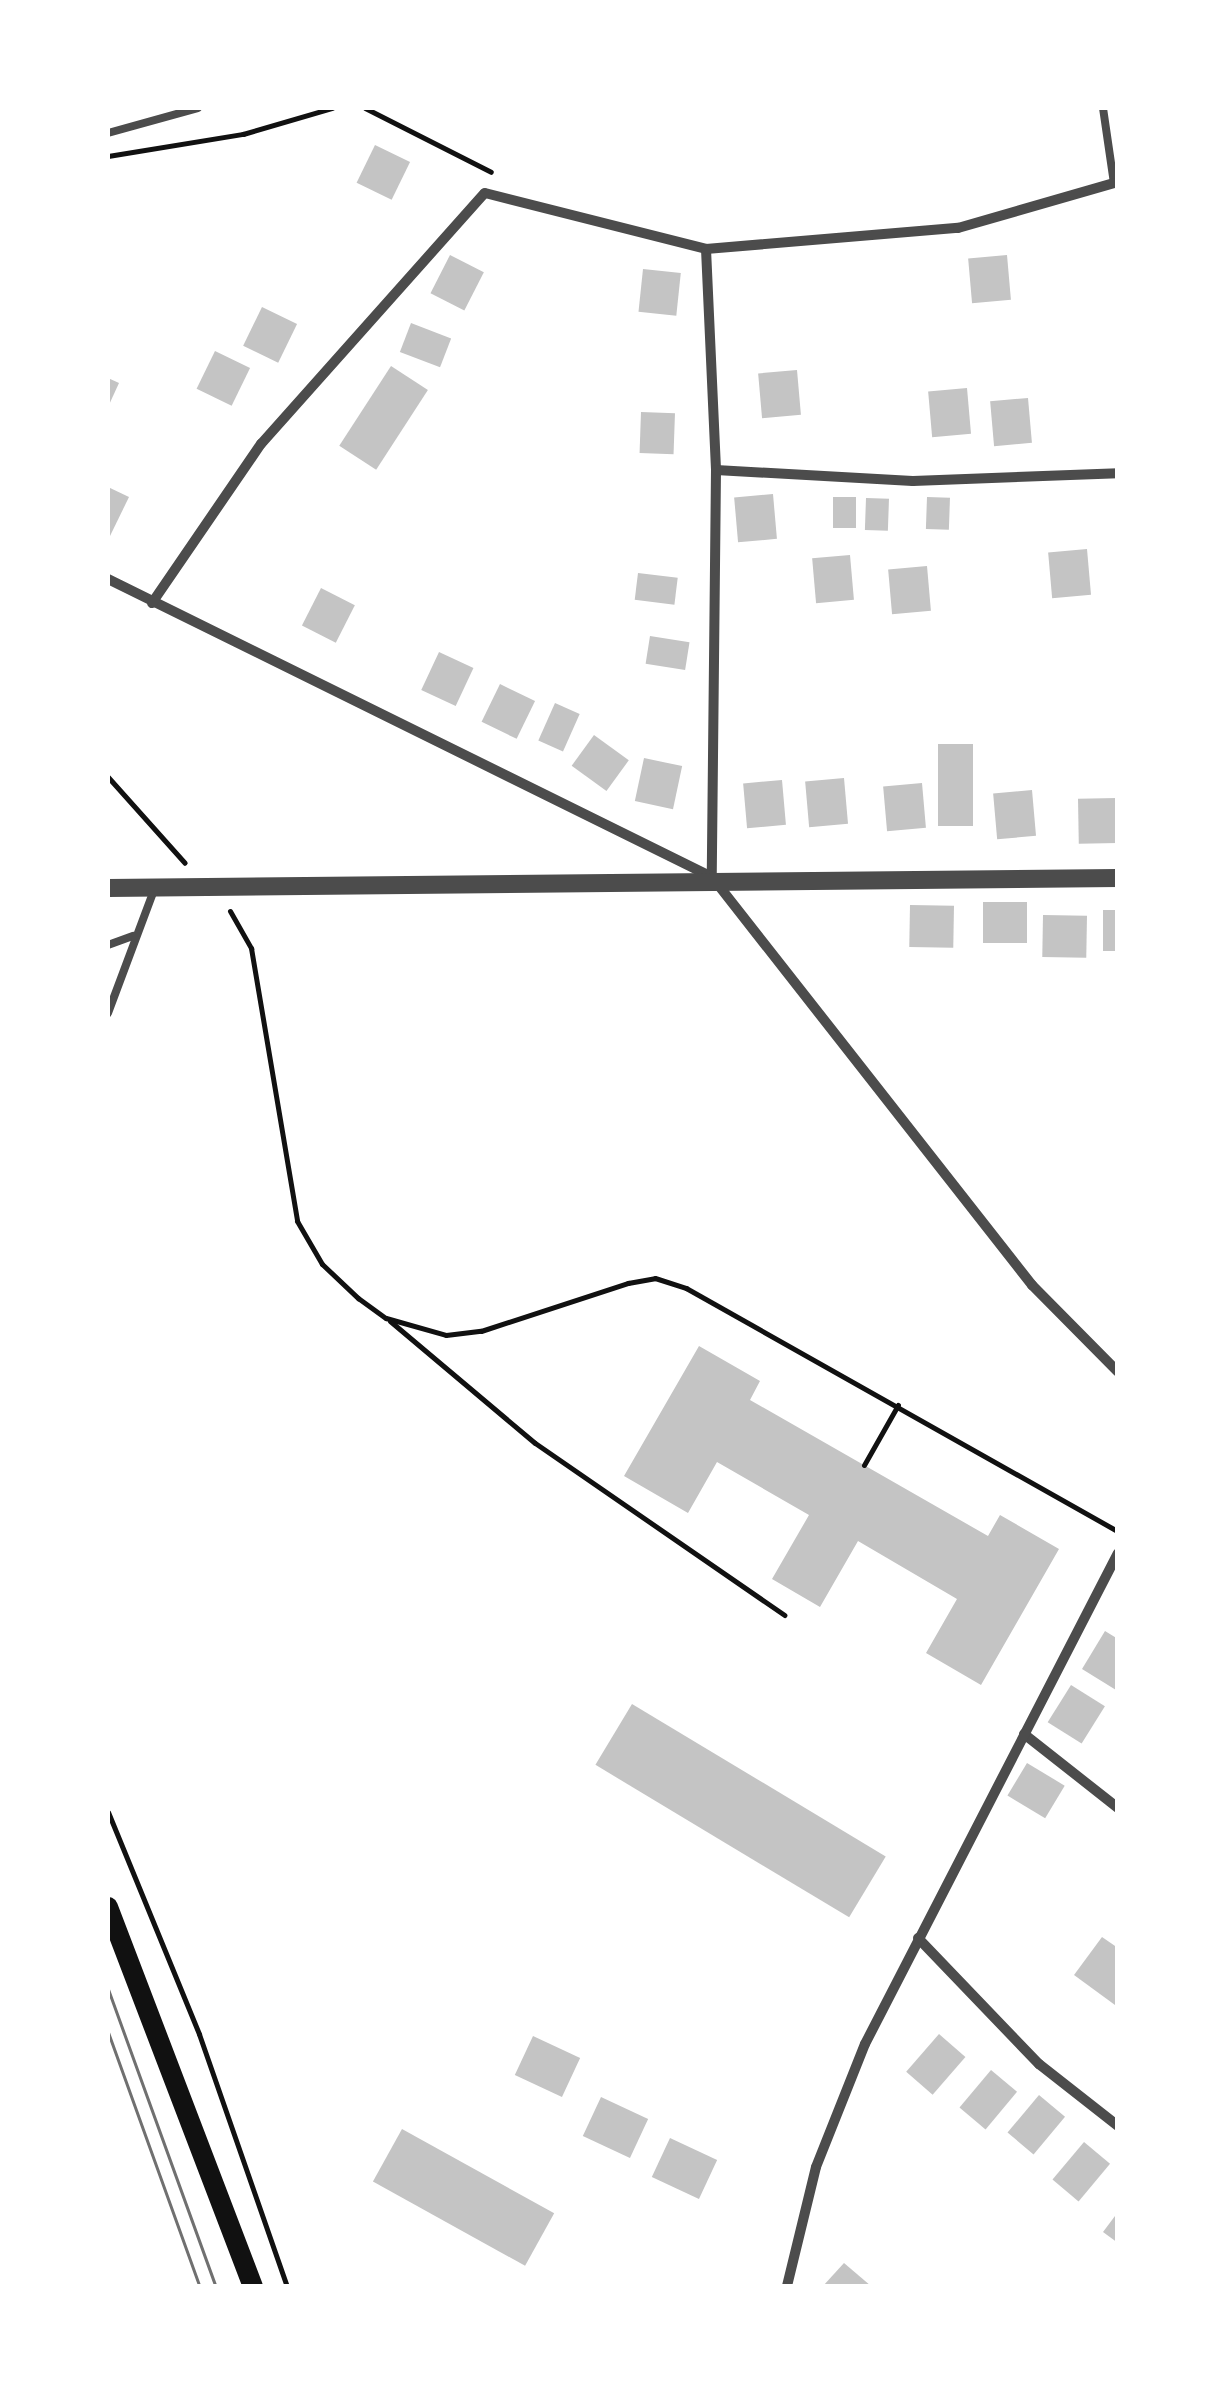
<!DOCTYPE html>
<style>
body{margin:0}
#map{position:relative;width:1225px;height:2394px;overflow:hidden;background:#fff;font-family:Roboto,sans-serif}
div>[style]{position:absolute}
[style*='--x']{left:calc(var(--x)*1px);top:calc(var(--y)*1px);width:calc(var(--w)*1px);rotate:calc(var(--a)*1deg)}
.building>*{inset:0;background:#c4c4c4;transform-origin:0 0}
.path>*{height:5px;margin:-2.5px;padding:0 2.5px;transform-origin:2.5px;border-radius:2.5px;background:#111}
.service>*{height:8px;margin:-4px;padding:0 4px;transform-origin:4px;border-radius:4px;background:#4c4c4c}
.minor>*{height:10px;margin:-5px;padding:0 5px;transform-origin:5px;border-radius:5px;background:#4c4c4c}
.tertiary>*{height:18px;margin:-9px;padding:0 9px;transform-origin:9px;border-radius:9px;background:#4c4c4c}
.secondary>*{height:20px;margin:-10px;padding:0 10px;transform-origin:10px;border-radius:10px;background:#111}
.tram>*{height:2.5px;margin:-1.25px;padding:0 1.25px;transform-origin:1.25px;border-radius:1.25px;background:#707070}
span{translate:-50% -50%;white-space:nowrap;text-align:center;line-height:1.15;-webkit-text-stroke:10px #fff;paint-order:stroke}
.frame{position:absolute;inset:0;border:110px solid #fff;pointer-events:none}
</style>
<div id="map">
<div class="building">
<div style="left:375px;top:145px;width:39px;height:42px;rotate:26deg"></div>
<div style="left:450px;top:255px;width:38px;height:43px;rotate:27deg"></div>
<div style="left:1007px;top:255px;width:45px;height:39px;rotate:85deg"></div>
<div style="left:643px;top:269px;width:38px;height:43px;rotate:6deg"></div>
<div style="left:262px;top:307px;width:39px;height:43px;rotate:26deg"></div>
<div style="left:411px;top:323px;width:43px;height:31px;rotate:21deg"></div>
<div style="left:215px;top:351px;width:39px;height:42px;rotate:26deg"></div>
<div style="left:391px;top:366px;width:44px;height:95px;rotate:33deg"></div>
<div style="left:797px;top:370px;width:45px;height:39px;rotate:85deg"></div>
<div style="clip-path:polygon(108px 378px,119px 383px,108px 407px)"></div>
<div style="left:967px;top:388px;width:46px;height:39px;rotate:85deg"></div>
<div style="left:1028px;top:398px;width:45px;height:38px;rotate:85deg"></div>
<div style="left:641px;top:412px;width:34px;height:41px;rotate:2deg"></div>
<div style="clip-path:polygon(108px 487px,129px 497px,110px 536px,108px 535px)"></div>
<div style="left:773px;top:494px;width:45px;height:39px;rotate:85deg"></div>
<div style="left:833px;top:497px;width:23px;height:31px"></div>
<div style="left:927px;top:497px;width:23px;height:32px;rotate:2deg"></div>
<div style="left:866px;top:498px;width:23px;height:32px;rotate:2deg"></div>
<div style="left:1087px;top:549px;width:46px;height:39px;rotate:85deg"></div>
<div style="left:850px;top:555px;width:45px;height:38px;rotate:85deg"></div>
<div style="left:927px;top:566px;width:45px;height:39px;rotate:85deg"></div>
<div style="left:638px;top:573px;width:40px;height:27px;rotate:7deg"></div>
<div style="left:321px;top:588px;width:38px;height:42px;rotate:27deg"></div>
<div style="left:650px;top:636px;width:40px;height:28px;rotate:9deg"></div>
<div style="left:439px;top:652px;width:38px;height:42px;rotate:25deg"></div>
<div style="left:500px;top:684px;width:39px;height:42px;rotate:26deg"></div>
<div style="left:555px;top:703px;width:27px;height:41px;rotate:24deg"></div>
<div style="left:594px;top:735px;width:43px;height:38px;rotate:36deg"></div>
<div style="left:938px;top:744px;width:35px;height:82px"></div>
<div style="left:644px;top:758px;width:39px;height:44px;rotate:12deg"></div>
<div style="left:844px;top:778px;width:46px;height:39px;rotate:85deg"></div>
<div style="left:782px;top:780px;width:45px;height:39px;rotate:85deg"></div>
<div style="left:922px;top:783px;width:45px;height:39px;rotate:85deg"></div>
<div style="left:1032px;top:790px;width:46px;height:39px;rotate:85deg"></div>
<div style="left:1117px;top:798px;width:45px;height:39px;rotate:89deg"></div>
<div style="left:983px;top:902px;width:44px;height:41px"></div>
<div style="left:910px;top:905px;width:44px;height:42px;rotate:1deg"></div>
<div style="left:1103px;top:910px;width:15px;height:41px"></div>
<div style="left:1043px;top:915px;width:44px;height:42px;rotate:1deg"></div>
<div style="clip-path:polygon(699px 1346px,760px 1381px,750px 1400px,988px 1536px,1000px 1515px,1059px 1549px,981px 1685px,926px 1653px,957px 1599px,858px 1541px,820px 1607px,772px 1579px,809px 1515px,717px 1462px,688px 1513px,624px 1476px)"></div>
<div style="clip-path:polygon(1105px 1631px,1118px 1639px,1116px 1690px,1082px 1669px)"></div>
<div style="left:1071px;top:1685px;width:40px;height:44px;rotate:32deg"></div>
<div style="left:632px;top:1704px;width:296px;height:71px;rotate:31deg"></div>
<div style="left:1027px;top:1763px;width:44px;height:38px;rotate:31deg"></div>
<div style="clip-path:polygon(1102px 1937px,1118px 1948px,1115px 2005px,1074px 1975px)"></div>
<div style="left:939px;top:2034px;width:35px;height:50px;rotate:41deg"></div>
<div style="left:533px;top:2036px;width:52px;height:43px;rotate:25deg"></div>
<div style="left:991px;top:2070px;width:34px;height:49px;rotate:40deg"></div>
<div style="left:1039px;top:2095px;width:34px;height:49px;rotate:40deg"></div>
<div style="left:601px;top:2097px;width:52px;height:43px;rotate:25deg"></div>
<div style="left:402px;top:2129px;width:174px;height:60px;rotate:29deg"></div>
<div style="left:670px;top:2138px;width:52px;height:43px;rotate:25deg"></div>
<div style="left:1084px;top:2142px;width:34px;height:49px;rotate:40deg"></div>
<div style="clip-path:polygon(1118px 2212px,1118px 2243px,1103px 2232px)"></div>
<div style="clip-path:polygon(844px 2263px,871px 2286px,823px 2286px)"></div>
</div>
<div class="path">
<div style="--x:365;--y:108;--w:141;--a:26.9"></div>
<div style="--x:108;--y:156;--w:137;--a:-9.3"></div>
<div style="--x:243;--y:134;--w:93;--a:-16.3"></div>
<div style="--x:108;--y:777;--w:115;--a:48.2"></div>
<div style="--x:230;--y:911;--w:43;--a:60.4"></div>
<div style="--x:251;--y:948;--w:277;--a:80.4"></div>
<div style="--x:297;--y:1221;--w:50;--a:59.8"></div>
<div style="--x:322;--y:1264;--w:50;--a:43.4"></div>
<div style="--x:358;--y:1298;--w:34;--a:36"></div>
<div style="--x:386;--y:1318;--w:62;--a:15.8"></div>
<div style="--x:446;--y:1335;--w:35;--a:-7"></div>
<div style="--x:481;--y:1331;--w:155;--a:-18.1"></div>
<div style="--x:628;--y:1283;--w:27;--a:-10"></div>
<div style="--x:655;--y:1278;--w:33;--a:18"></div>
<div style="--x:686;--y:1288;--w:496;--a:29.4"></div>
<div style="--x:390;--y:1321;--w:189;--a:40.1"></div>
<div style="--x:535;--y:1443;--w:303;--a:34.6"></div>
<div style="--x:864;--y:1465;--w:69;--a:-60.5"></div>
<div style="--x:108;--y:1812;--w:240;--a:67.7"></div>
<div style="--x:199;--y:2034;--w:267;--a:70.8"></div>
</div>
<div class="service">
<div style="--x:1103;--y:108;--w:76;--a:81.7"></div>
<div style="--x:108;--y:133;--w:93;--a:-15.5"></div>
<div style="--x:108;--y:945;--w:27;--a:-20"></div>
<div style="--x:108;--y:1013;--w:131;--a:-69.5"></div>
</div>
<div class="minor">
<div style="--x:706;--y:249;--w:221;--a:87.4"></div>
<div style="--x:716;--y:470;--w:407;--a:90.6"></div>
<div style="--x:712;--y:877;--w:519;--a:51.89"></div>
<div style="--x:1032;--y:1285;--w:122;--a:45.3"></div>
<div style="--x:716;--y:470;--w:197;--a:3.2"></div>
<div style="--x:913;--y:481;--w:205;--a:-2.2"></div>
<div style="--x:108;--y:579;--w:674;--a:26.26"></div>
<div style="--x:152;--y:603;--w:193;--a:-55.6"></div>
<div style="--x:261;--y:444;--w:336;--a:-48.3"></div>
<div style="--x:485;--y:193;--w:228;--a:14.2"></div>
<div style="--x:706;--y:249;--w:253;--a:-4.8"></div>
<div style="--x:958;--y:228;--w:162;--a:-16.1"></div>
<div style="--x:1024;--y:1734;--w:120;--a:38.2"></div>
<div style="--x:918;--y:1938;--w:175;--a:46.2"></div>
<div style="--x:1039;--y:2064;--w:100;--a:38.1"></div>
<div style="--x:787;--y:2286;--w:122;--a:-76.3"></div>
<div style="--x:816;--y:2167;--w:132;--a:-68.3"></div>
<div style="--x:865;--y:2044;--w:552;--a:-62.74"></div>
</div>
<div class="tertiary">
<div style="--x:108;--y:888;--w:1010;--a:-0.57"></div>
</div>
<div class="secondary">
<div style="--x:108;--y:1907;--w:406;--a:69.1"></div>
</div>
<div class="tram">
<div style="--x:108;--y:1988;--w:317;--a:70.1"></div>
<div style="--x:108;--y:2031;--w:271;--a:70.2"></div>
</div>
<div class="frame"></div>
</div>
